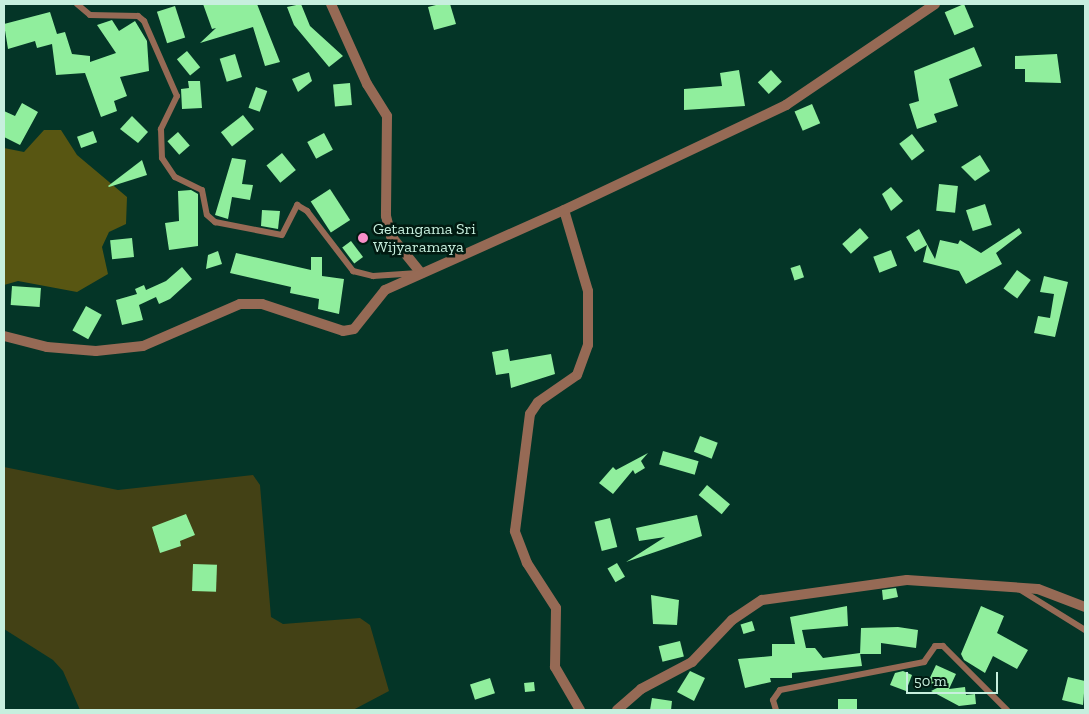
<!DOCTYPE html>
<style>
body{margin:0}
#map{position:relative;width:1089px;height:714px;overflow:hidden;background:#043527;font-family:"Zilla Slab",serif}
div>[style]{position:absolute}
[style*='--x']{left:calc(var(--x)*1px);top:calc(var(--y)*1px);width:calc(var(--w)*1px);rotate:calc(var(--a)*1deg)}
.green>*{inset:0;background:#434115}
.forest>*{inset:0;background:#585612}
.building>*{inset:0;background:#90ee9d;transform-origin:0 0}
.service>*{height:6px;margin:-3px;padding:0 3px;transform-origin:3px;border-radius:3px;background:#966a55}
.minor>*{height:10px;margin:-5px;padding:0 5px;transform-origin:5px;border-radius:5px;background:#966a55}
.tertiary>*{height:10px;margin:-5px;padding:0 5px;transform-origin:5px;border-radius:5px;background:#966a55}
.dots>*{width:14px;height:14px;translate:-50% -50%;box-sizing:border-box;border:2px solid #011a11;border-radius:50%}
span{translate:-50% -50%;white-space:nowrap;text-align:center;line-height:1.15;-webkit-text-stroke:5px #011a11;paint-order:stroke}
.poi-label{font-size:16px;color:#c7efde}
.left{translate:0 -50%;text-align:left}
.frame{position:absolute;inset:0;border:5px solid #c7efde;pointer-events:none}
.scale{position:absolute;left:906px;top:672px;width:92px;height:22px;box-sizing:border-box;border:2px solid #c7efde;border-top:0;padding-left:6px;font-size:15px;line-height:18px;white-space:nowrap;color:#c7efde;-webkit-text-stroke:4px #011a11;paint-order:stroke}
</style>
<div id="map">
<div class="green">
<div style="clip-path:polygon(4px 467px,118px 490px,253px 475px,260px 485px,271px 617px,283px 624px,360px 618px,370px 625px,389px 691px,353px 710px,80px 710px,63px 671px,53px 660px,4px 629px)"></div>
</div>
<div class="forest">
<div style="clip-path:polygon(44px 130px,61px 130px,77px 155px,127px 197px,126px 224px,109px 232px,102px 247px,108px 274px,77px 292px,18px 281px,4px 285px,4px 148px,24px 152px)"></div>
</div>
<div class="building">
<div style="clip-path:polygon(203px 4px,257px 4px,280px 62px,265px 66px,253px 27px,200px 43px,216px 28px,212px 29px)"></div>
<div style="clip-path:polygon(301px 4px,310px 26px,343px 56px,329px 67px,294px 25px,287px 7px)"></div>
<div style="clip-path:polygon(440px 4px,450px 4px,456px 24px,434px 30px,428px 7px)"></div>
<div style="left:964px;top:4px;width:25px;height:21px;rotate:67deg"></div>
<div style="left:175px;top:6px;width:33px;height:19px;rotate:72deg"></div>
<div style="clip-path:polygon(50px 12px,57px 34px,65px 32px,72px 54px,90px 56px,90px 62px,116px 53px,97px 25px,112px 20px,119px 31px,135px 21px,147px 41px,149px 71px,120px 77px,127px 96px,114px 101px,117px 111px,101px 117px,85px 73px,56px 75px,52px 44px,37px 48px,35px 41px,8px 49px,4px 24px)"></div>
<div style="clip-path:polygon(974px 47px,982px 66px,949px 79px,958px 106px,934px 114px,937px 122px,917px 129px,909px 104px,919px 101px,914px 71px)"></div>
<div style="left:187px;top:51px;width:21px;height:13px;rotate:51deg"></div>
<div style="left:235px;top:54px;width:24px;height:16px;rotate:73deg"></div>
<div style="clip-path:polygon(1057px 54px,1061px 83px,1025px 82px,1025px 69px,1015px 69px,1015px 56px)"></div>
<div style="clip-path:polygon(739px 70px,745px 106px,684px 110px,684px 89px,722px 86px,720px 73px)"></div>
<div style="left:771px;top:70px;width:16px;height:18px;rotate:47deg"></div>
<div style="clip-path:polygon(309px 72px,312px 81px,298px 92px,292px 79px)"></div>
<div style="clip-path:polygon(188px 81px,200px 81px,202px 108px,182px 109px,181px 89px,189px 88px)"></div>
<div style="left:350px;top:83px;width:22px;height:17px;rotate:85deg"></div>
<div style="left:256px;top:87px;width:12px;height:22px;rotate:20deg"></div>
<div style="clip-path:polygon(22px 103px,38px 112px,20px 145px,4px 137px,4px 111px,15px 116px)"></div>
<div style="left:812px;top:104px;width:21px;height:19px;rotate:67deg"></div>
<div style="left:243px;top:115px;width:18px;height:28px;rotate:52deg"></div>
<div style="clip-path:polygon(132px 116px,148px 132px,138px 143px,120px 129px)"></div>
<div style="left:93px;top:131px;width:12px;height:17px;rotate:70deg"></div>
<div style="left:178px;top:132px;width:18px;height:14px;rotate:49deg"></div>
<div style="left:324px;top:133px;width:19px;height:19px;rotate:62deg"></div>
<div style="left:912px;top:134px;width:21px;height:16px;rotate:53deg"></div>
<div style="left:282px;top:153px;width:22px;height:20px;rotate:51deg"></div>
<div style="clip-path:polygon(980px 155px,990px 171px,975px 181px,961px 167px)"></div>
<div style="clip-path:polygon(232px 158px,246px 160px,242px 184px,253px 185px,250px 200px,232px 197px,228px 219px,215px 215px)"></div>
<div style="clip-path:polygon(142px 160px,147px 175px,109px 187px,108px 186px)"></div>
<div style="left:939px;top:184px;width:19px;height:27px;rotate:6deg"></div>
<div style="clip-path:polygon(891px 187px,903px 201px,891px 211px,882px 194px)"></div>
<div style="left:330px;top:189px;width:37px;height:23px;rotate:57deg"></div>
<div style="clip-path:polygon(191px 190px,198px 194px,198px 246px,169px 250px,165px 223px,179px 221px,178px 191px)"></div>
<div style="left:985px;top:204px;width:22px;height:20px;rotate:72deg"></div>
<div style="clip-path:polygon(262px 210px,280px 211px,278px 229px,261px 226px)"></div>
<div style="left:860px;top:228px;width:13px;height:24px;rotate:48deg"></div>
<div style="clip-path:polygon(1019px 228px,1022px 233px,996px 253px,1002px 264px,966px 284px,959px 271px,923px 262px,927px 245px,915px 252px,906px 237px,919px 229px,935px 259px,940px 240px,958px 244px,960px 240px,981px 253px)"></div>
<div style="left:132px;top:238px;width:19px;height:22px;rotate:84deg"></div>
<div style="left:351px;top:241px;width:20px;height:11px;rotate:53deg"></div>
<div style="left:891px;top:250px;width:17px;height:19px;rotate:69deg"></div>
<div style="clip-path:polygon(218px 251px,222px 264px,206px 269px,208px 255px)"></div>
<div style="clip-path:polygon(236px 253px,311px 270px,311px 257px,322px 257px,322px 276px,344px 279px,339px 314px,318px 309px,319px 299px,290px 293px,291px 287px,230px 273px)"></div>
<div style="left:800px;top:265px;width:13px;height:10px;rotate:72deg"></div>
<div style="clip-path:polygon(182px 267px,192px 279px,170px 299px,159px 304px,156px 297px,139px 305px,143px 320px,122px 325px,116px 300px,137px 294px,135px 289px,144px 285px,146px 290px,166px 281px)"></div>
<div style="left:1017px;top:270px;width:17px;height:23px;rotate:36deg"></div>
<div style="clip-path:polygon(1044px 276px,1068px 282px,1055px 337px,1034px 333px,1038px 316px,1050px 318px,1054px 294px,1040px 292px)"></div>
<div style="left:12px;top:286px;width:29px;height:19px;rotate:4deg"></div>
<div style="left:86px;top:306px;width:18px;height:28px;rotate:29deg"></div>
<div style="clip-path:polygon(508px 349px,510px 361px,551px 354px,555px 374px,511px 388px,509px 373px,496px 375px,492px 352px)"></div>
<div style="left:700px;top:436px;width:19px;height:17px;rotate:21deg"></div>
<div style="left:663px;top:451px;width:37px;height:14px;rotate:16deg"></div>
<div style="clip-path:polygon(648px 453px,641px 461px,645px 468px,635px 474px,633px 470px,613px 494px,599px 483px,613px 467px,616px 470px)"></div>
<div style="left:707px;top:485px;width:30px;height:13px;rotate:40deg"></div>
<div style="clip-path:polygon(186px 514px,195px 535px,180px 541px,181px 546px,160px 553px,152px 527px)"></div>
<div style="clip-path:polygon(697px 515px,702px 536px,626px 562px,665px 537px,639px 541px,636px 528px)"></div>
<div style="left:610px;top:518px;width:30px;height:16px;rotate:76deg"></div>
<div style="left:617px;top:563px;width:16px;height:11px;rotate:60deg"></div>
<div style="left:193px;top:564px;width:24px;height:27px;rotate:2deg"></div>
<div style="clip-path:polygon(896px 588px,898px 597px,883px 600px,882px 590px)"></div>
<div style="clip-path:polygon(651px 595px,679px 600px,677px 625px,653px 624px)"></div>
<div style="clip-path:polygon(847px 606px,848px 626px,802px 630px,806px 648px,815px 648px,823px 658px,860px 653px,862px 666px,792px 673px,792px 678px,770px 678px,771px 682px,745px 688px,738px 659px,772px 656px,772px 644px,795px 644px,790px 617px)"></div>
<div style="clip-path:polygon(981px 606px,1004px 616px,997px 633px,1028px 650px,1017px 669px,993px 656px,985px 673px,964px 660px,961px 654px)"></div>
<div style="left:752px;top:621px;width:10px;height:12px;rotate:73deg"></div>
<div style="clip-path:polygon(898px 627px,918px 630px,916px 648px,881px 643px,881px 654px,860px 654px,861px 628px)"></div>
<div style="left:680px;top:641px;width:16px;height:22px;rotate:76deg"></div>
<div style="clip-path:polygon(936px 665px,956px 674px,949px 689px,965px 687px,966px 695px,975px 694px,976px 704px,959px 706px,931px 691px,939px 687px,928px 682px)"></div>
<div style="clip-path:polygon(690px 671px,705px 678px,694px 701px,677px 692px)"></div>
<div style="clip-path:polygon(903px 671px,912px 675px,906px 691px,890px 685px,895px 673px)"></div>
<div style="clip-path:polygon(1068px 677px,1085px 681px,1083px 705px,1062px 700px)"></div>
<div style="left:490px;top:678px;width:16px;height:21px;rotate:72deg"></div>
<div style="left:534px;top:682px;width:9px;height:10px;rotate:84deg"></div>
<div style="clip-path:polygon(652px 698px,672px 701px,671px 710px,650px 710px)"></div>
<div style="left:838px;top:699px;width:19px;height:11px"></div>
</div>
<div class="service">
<div style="--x:77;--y:4;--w:17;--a:40"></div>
<div style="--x:90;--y:15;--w:48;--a:1.2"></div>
<div style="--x:138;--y:16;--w:8;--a:40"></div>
<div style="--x:144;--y:21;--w:82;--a:66.3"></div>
<div style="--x:177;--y:96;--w:37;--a:116"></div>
<div style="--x:161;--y:129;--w:29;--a:88"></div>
<div style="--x:162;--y:158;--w:23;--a:56"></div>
<div style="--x:175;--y:177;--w:30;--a:26"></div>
<div style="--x:202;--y:190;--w:25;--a:79"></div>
<div style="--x:207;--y:215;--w:11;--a:41"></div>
<div style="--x:215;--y:222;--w:68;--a:11"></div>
<div style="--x:282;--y:235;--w:34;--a:-63"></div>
<div style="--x:297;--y:205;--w:12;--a:31"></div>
<div style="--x:307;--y:211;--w:76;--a:52.5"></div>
<div style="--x:353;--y:271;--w:21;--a:14"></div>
<div style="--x:373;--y:276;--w:45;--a:-3.8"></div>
<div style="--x:1019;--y:589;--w:78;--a:31.8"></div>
<div style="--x:776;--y:710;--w:10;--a:-107"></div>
<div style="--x:773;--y:700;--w:12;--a:-55"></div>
<div style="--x:780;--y:690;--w:147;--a:-11"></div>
<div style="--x:924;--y:662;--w:19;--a:-55"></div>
<div style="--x:935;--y:646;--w:8;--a:0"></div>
<div style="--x:943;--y:646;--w:91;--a:45"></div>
</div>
<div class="minor">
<div style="--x:331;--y:4;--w:88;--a:65.8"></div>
<div style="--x:367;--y:84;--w:38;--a:58"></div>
<div style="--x:387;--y:116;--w:100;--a:90.6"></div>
<div style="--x:386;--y:216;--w:21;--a:76"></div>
<div style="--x:391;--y:236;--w:48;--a:51"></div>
<div style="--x:4;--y:336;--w:44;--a:14.3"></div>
<div style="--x:47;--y:347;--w:49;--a:4.7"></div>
<div style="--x:96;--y:351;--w:47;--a:-6.1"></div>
<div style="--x:143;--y:346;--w:106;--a:-23.4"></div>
<div style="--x:240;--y:304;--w:22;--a:0"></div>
<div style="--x:262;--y:304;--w:85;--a:18.4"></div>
<div style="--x:343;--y:331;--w:11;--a:-10"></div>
<div style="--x:354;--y:329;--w:50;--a:-51.5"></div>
<div style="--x:385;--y:290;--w:196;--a:-24.1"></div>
<div style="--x:617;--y:710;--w:32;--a:-41"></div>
<div style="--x:641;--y:689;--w:58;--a:-27.9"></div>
<div style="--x:692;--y:662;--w:58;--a:-46.4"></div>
<div style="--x:732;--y:620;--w:36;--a:-34"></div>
<div style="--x:762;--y:600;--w:146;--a:-7.9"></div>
<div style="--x:907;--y:580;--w:131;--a:3.9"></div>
<div style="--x:1038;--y:589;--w:50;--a:21"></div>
</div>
<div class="tertiary">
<div style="--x:580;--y:710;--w:50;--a:-120.2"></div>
<div style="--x:555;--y:667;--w:59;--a:-89"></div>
<div style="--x:556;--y:608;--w:54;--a:-122.8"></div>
<div style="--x:527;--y:563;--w:34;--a:-111"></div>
<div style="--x:515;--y:531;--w:118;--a:-82.7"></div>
<div style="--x:530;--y:414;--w:14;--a:-56"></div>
<div style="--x:538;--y:402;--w:47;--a:-34.7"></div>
<div style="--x:577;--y:375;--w:32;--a:-70"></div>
<div style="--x:588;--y:345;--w:54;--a:-90"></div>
<div style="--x:588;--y:291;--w:84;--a:-106.5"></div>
<div style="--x:564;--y:210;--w:246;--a:-25.3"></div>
<div style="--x:786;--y:105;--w:180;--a:-34.1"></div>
</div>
<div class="dots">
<div style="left:363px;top:238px;background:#f98fc9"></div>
</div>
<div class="poi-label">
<span class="left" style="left:373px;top:238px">Getangama Sri<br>Wijyaramaya</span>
</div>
<div class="frame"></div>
<div class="scale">50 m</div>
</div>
